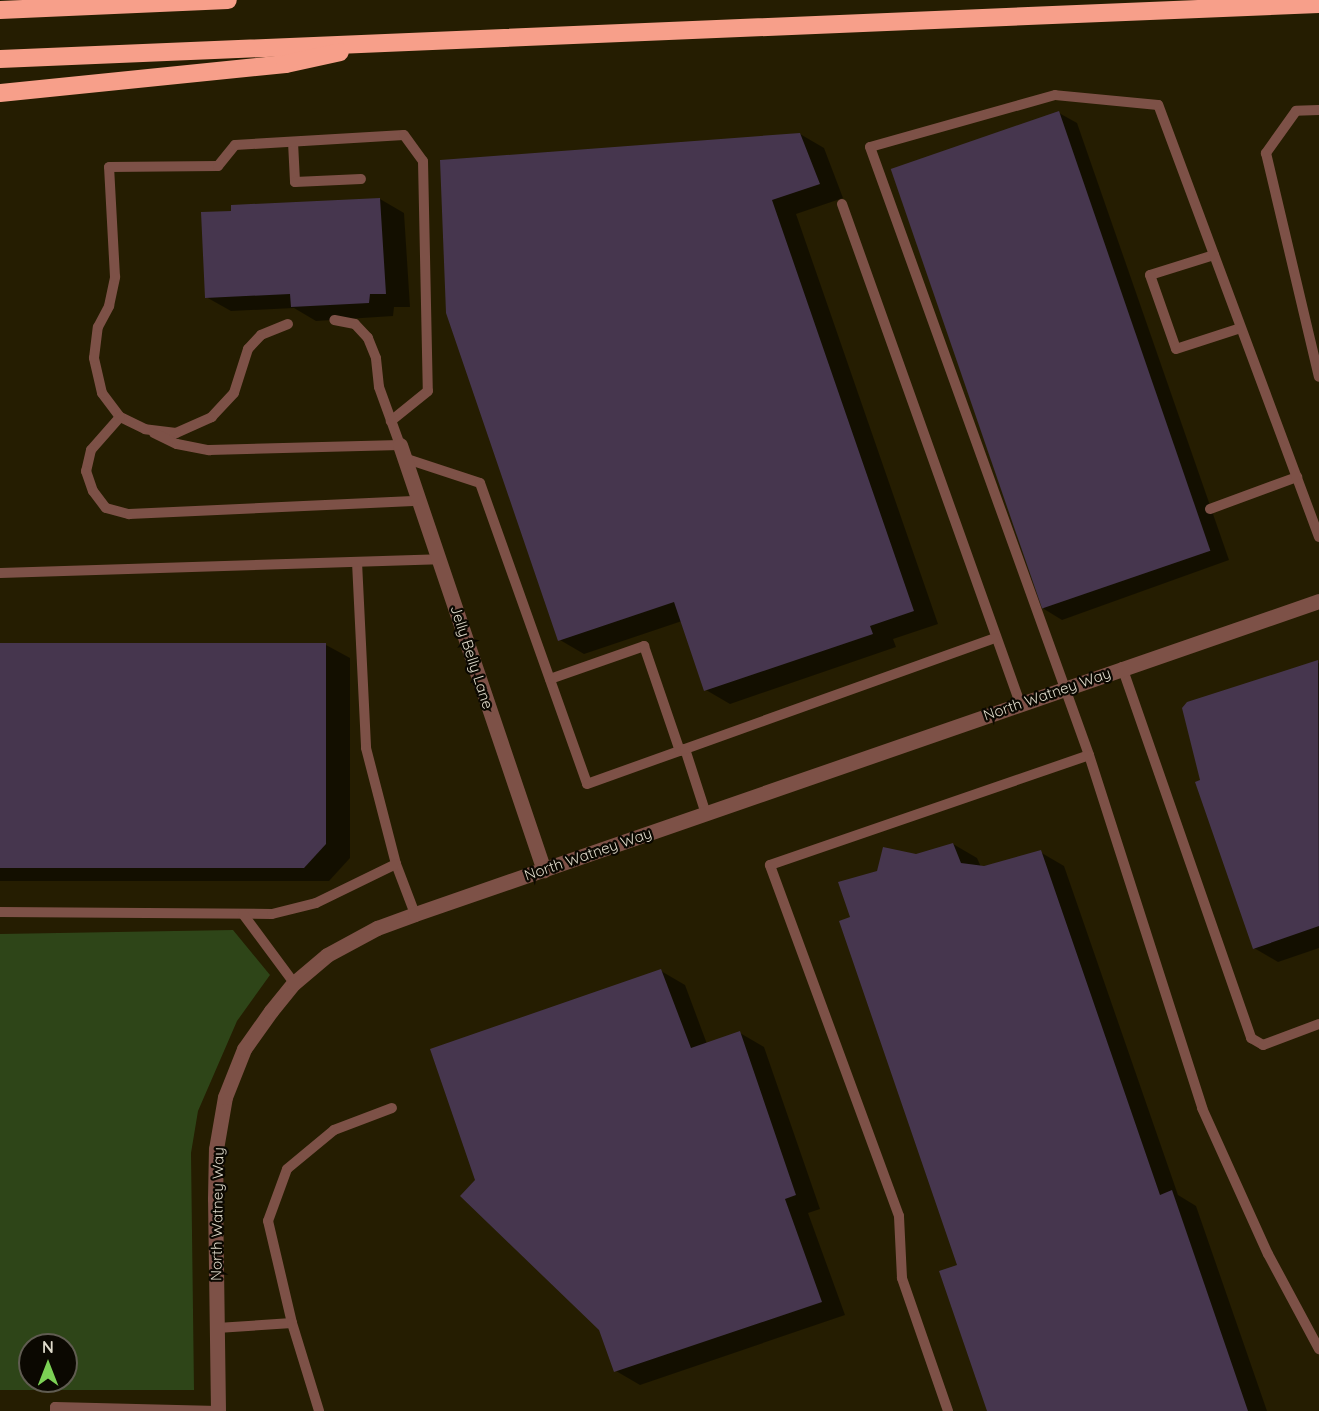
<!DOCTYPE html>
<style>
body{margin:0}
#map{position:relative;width:1319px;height:1411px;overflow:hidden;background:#251d01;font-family:Quicksand,sans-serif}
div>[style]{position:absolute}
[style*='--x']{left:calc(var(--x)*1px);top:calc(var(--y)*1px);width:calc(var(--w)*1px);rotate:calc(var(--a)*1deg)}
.green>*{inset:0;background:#2e4518}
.shadow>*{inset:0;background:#0007}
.building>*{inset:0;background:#46364e;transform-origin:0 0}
.lane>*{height:10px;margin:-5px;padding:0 5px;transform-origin:5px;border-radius:5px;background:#7d5147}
.street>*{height:15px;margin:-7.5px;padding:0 7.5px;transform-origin:7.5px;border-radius:7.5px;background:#7d5147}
.highway>*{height:18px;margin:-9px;padding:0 9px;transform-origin:9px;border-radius:9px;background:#f79f8a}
span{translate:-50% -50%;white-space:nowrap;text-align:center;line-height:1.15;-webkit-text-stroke:4.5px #0b0801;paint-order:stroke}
.street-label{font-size:15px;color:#dfdaca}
.north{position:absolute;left:18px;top:1333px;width:60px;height:60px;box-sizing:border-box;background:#0b0801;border:2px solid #605c51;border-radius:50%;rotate:0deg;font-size:16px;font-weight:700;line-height:24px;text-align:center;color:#dfdaca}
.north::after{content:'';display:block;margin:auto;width:21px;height:27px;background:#7cd155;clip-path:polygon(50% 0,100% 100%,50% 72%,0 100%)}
</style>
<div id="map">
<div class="green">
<div style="clip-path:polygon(evenodd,233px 930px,270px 975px,237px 1021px,198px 1111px,191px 1153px,194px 1390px,0 1390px,0 934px,233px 930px,30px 1345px,66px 1345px,66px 1381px,30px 1381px,30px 1345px)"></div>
</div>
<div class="shadow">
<div style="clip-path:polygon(1059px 113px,1077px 123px,1229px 560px,1062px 620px,1044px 609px)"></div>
<div style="clip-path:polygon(800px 134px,824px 148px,843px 198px,796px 214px,938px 624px,893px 639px,896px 647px,730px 704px,706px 690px,682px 621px,584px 654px,560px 640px)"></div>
<div style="clip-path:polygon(380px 199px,404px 213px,410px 307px,394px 307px,393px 316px,316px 321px,294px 308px,231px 311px,206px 297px,232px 212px)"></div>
<div style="clip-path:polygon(0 645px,326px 645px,350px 658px,350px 858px,329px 881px,0 881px)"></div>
<div style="clip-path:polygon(1319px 663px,1319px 948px,1278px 962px,1254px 948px,1202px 781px,1188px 703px)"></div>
<div style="clip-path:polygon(953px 844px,977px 858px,981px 867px,1040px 852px,1064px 866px,1178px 1195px,1196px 1206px,1267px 1411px,989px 1411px,959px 1266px,852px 917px,878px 872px)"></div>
<div style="clip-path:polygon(661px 971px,685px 985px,707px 1044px,740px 1033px,764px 1047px,820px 1209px,808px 1213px,845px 1315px,640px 1385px,616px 1371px)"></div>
</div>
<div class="building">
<div style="left:1059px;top:111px;width:465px;height:178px;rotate:71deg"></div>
<div style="clip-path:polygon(800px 133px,820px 184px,772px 200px,914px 611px,870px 626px,873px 634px,704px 691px,674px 602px,558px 641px,446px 313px,440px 160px)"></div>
<div style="clip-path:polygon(380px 198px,386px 294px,370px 294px,369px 303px,291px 307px,290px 294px,205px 298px,201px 212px,231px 211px,231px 205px)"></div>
<div style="clip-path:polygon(0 643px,326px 643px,326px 844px,304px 868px,0 868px)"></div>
<div style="clip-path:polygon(1318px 660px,1319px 926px,1253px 949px,1195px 782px,1200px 780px,1182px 708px,1187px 702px)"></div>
<div style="clip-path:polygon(953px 843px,961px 863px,984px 866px,1041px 850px,1160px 1195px,1172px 1190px,1248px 1411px,987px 1411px,939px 1271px,957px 1265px,839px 921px,850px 917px,838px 882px,877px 871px,883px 847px,916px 854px)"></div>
<div style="clip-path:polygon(661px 969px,691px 1048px,740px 1031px,796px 1195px,785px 1199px,822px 1302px,614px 1372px,599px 1330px,460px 1196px,475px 1180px,430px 1049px)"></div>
</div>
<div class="lane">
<div style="--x:1319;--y:110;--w:23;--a:178"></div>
<div style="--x:1296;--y:111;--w:52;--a:125.5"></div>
<div style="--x:1266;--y:153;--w:230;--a:76.7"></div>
<div style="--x:293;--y:142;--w:40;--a:87.1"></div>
<div style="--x:295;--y:182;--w:66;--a:-2.6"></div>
<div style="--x:842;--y:204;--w:530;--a:70.37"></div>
<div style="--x:1214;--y:255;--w:67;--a:162.6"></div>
<div style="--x:1150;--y:275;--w:78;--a:70.6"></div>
<div style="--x:1176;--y:349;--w:68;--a:-17.9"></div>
<div style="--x:288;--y:324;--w:29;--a:158"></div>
<div style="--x:261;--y:335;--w:19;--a:133"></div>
<div style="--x:248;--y:349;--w:46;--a:107.7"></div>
<div style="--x:234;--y:393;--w:33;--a:133"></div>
<div style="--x:212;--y:417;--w:39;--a:156"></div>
<div style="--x:176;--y:433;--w:31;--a:-173"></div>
<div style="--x:145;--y:429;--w:28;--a:-154"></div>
<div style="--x:120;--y:417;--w:30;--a:-127"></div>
<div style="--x:102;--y:393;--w:36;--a:-103"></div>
<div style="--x:94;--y:358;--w:31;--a:-83"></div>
<div style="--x:98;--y:327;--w:24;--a:-62"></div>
<div style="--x:109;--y:306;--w:30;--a:-78"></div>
<div style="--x:115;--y:277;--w:110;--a:-93.1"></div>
<div style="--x:109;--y:167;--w:109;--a:-0.5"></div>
<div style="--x:218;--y:166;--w:27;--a:-51"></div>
<div style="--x:235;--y:145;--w:169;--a:-3.4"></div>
<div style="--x:404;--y:135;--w:32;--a:54"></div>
<div style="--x:423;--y:161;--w:230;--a:88.8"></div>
<div style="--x:428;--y:391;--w:48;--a:141"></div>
<div style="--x:120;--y:417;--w:44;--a:131.3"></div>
<div style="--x:91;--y:450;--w:22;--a:103"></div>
<div style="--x:86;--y:471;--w:21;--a:71"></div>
<div style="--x:93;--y:491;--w:21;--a:53"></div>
<div style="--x:106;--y:508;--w:24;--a:15"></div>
<div style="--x:129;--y:514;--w:290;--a:-2.6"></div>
<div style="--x:154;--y:433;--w:25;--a:26"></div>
<div style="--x:177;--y:444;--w:33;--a:11"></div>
<div style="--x:209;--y:450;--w:191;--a:-1.5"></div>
<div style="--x:400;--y:445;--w:62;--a:-109.9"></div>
<div style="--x:379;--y:387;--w:29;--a:-96"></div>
<div style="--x:376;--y:358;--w:22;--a:-112"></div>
<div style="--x:368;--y:338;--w:19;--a:-133"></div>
<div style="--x:355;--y:324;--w:21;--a:-169"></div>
<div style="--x:404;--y:458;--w:80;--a:18.2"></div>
<div style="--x:480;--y:483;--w:319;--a:70.4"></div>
<div style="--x:587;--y:784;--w:104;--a:-19.7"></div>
<div style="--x:1210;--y:509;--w:93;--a:-20.2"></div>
<div style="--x:1319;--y:537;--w:461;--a:-110.4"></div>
<div style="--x:1158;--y:105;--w:103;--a:-174.5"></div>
<div style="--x:1055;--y:95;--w:192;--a:164.3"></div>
<div style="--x:870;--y:147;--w:646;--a:70.19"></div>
<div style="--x:1089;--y:755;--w:371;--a:72.2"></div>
<div style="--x:1202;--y:1108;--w:160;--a:65.7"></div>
<div style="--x:1268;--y:1254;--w:108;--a:61.8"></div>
<div style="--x:357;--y:562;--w:186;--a:87.2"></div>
<div style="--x:366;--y:748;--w:120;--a:75.5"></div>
<div style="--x:396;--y:864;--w:53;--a:69.2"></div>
<div style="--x:0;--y:573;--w:439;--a:-1.8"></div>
<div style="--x:1122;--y:667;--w:393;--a:70.8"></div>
<div style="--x:1251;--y:1038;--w:14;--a:30"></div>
<div style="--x:1263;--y:1045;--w:60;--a:-20.6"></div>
<div style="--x:550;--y:679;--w:100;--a:-19.3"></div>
<div style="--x:644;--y:646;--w:111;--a:71.1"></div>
<div style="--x:706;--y:814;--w:68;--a:-107.9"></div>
<div style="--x:685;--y:749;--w:329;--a:-19.7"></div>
<div style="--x:0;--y:912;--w:272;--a:0.4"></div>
<div style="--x:272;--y:914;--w:45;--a:-14"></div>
<div style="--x:316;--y:903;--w:89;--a:-26"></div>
<div style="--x:243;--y:914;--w:86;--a:53.5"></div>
<div style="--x:292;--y:1323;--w:105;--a:-103.2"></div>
<div style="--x:268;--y:1221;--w:55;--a:-69.9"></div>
<div style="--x:287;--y:1169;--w:61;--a:-39.7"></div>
<div style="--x:334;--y:1130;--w:62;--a:-20.8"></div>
<div style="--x:217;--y:1328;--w:75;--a:-3.8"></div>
<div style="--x:292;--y:1323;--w:92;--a:72.9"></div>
<div style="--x:55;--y:1411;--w:4;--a:-90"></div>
<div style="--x:55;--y:1407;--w:163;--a:1.4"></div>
<div style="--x:948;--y:1411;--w:141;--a:-109.1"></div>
<div style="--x:902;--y:1278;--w:62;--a:-92.8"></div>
<div style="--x:899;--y:1216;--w:374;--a:-110.2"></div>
<div style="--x:770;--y:865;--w:337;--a:-19"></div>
</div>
<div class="street">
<div style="--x:400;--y:445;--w:449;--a:71.3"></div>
<div style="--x:218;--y:1411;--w:212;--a:-90.8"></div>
<div style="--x:215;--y:1199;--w:50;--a:-88.9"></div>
<div style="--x:216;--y:1149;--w:53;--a:-80.2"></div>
<div style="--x:225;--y:1097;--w:52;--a:-68.4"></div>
<div style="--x:244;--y:1049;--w:47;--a:-54.6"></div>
<div style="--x:271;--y:1011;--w:36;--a:-51"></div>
<div style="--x:294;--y:983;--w:43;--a:-40.3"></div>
<div style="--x:327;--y:955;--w:57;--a:-28.4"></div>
<div style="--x:377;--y:928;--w:40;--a:-20.2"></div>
<div style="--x:415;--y:914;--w:957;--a:-19.1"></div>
</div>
<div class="highway">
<div style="--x:0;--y:10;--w:228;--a:-2.5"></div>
<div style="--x:0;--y:59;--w:1320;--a:-2.39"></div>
<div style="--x:0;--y:93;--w:287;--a:-5.8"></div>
<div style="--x:286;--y:64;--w:55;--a:-12.5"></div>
</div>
<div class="street-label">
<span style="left:472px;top:657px;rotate:72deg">Jelly Belly Lane</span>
<span style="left:1047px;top:694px;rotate:-19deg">North Watney Way</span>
<span style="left:588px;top:854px;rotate:-19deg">North Watney Way</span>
<span style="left:217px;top:1214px;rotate:-89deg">North Watney Way</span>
</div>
<div class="north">N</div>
</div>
